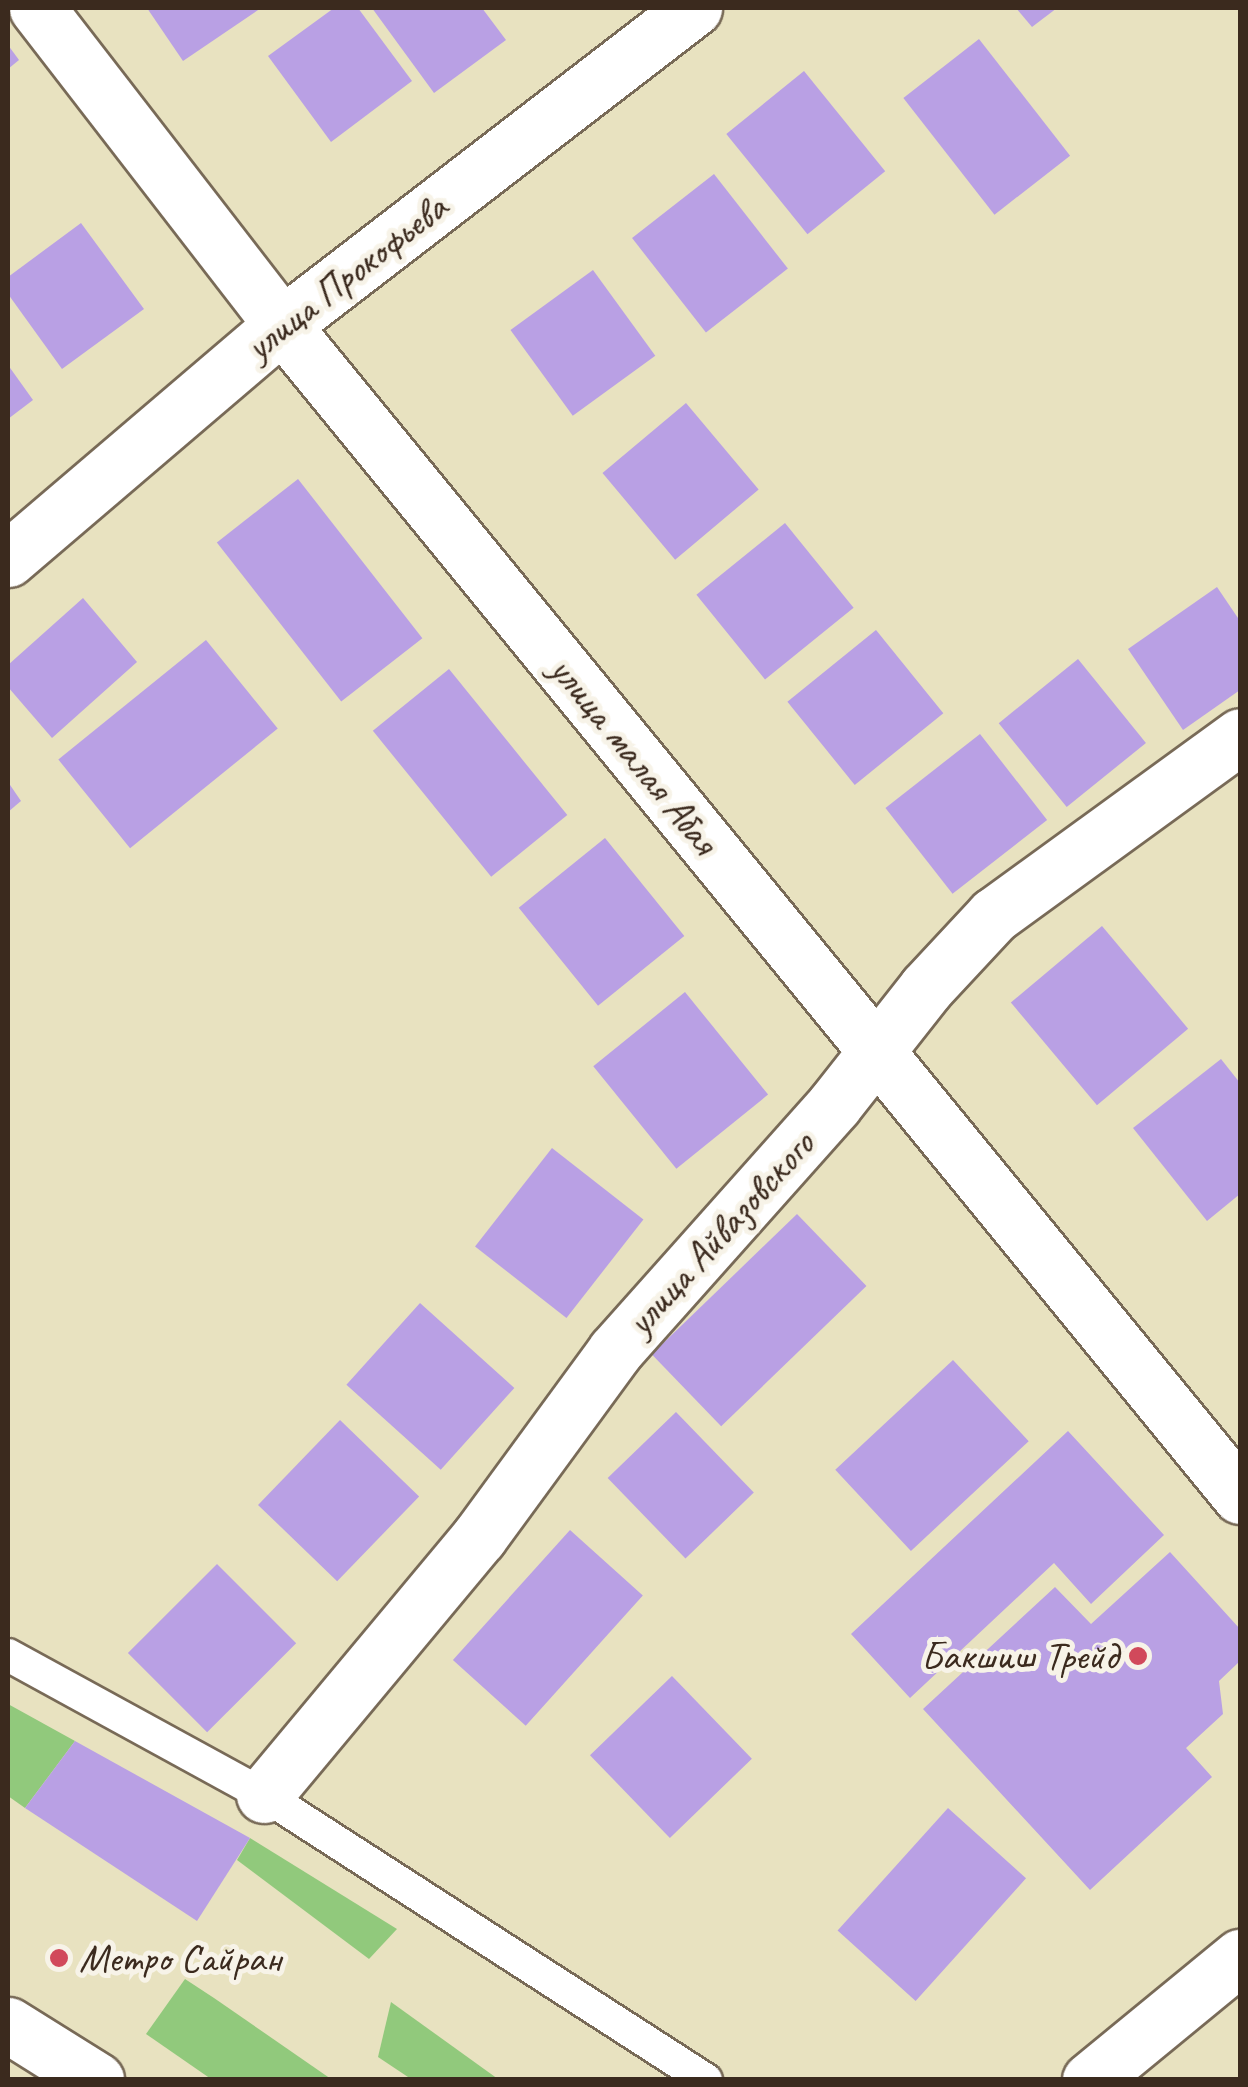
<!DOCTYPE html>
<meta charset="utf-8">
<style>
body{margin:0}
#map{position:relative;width:1248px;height:2087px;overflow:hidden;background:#e8e2c0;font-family:Caveat,sans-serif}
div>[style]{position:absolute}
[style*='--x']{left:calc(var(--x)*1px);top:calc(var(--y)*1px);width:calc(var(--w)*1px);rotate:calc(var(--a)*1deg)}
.green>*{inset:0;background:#91c97c}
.building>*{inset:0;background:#b9a0e4;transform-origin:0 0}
.roads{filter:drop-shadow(2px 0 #786a57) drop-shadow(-2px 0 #786a57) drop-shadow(0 2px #786a57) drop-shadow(0 -2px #786a57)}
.lane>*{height:32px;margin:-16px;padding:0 16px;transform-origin:16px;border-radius:16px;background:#fff}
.street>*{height:55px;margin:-27.5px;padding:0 27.5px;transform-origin:27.5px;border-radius:27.5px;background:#fff}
.secondary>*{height:55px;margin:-27.5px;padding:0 27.5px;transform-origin:27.5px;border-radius:27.5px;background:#fff}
.dots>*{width:28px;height:28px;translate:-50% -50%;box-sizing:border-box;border:5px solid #f7f3e8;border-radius:50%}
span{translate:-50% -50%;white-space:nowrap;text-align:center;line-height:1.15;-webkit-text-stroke:10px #f7f3e8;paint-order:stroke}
.street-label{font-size:40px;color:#3b2a1e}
.poi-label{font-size:40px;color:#3b2a1e}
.right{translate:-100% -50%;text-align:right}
.left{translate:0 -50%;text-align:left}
.frame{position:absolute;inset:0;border:10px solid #3b2a1e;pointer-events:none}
</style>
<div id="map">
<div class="green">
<div style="clip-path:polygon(8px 1704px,75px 1741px,25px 1808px,8px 1796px)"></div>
<div style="clip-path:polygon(250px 1838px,397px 1929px,369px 1959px,237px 1860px)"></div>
<div style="clip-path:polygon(185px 1979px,214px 1998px,331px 2079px,211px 2079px,146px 2034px)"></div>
<div style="clip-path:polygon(391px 2002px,498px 2079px,411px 2079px,378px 2057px)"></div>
</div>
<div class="building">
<div style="clip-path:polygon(147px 8px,261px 8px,183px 61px)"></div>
<div style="clip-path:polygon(334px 8px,358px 8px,412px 81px,331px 142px,268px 56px)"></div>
<div style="clip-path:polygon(372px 8px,482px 8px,506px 40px,434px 93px)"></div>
<div style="clip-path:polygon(1016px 8px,1057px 8px,1032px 27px)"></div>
<div style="left:979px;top:39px;width:148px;height:96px;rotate:52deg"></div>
<div style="clip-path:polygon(8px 45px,19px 60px,8px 69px)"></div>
<div style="left:804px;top:71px;width:129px;height:100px;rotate:51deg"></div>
<div style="left:714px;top:174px;width:120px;height:104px;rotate:52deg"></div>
<div style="clip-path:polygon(81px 223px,144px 309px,62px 369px,8px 294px,8px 277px)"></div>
<div style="left:593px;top:270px;width:106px;height:102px;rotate:54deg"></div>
<div style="clip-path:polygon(8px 365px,33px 400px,8px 419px)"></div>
<div style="left:686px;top:403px;width:113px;height:109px;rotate:50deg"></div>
<div style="left:298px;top:479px;width:202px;height:103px;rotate:52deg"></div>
<div style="left:785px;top:523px;width:109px;height:114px;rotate:51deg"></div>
<div style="clip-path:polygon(1217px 587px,1240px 621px,1240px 690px,1183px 730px,1128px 649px)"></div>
<div style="clip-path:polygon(83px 598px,137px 662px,52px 738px,8px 687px,8px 665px)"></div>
<div style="left:876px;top:630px;width:107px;height:114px;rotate:51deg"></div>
<div style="left:206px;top:640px;width:114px;height:190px;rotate:51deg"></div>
<div style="left:1078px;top:659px;width:108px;height:102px;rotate:51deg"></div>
<div style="left:449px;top:669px;width:188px;height:98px;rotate:51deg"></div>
<div style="left:980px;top:734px;width:109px;height:120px;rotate:52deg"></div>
<div style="clip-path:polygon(8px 782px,21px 801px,8px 812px)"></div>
<div style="left:605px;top:838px;width:126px;height:111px;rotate:51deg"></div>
<div style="left:1102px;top:926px;width:134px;height:119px;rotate:50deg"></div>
<div style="left:685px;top:992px;width:132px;height:118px;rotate:51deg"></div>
<div style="clip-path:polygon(1221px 1059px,1240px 1083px,1240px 1194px,1207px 1221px,1133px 1128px)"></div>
<div style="left:552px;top:1148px;width:116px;height:125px;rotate:38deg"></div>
<div style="left:797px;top:1214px;width:100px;height:202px;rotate:46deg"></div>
<div style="left:420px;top:1303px;width:127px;height:110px;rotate:42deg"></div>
<div style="left:953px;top:1360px;width:111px;height:161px;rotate:47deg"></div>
<div style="left:676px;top:1412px;width:112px;height:95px;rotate:46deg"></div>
<div style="left:340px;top:1420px;width:110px;height:118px;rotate:44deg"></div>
<div style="clip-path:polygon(1068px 1431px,1164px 1535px,1091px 1604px,1054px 1563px,910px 1698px,851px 1634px)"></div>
<div style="left:570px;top:1530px;width:98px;height:175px;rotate:42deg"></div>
<div style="clip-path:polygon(1170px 1552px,1240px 1629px,1240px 1661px,1219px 1681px,1223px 1714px,1186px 1748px,1212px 1777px,1090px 1890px,923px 1709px,1055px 1587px,1091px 1624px)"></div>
<div style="left:217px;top:1564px;width:112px;height:126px;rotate:45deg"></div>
<div style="left:672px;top:1676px;width:115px;height:114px;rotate:46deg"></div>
<div style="clip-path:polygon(75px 1741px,250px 1838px,197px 1921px,25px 1808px)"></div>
<div style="left:948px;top:1808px;width:105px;height:165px;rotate:42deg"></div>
</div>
<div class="roads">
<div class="lane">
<div style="--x:8;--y:1655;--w:292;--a:28.7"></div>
<div style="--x:264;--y:1795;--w:526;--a:32.81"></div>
</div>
<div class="street">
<div style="--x:37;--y:8;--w:401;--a:52.3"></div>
<div style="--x:282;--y:325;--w:1513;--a:50.71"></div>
<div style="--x:8;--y:559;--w:360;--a:-40.5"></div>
<div style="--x:282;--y:325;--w:520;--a:-37.58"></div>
<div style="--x:264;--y:1795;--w:336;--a:-50.2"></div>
<div style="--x:479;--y:1537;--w:230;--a:-53.8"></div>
<div style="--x:615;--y:1351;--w:329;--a:-48.3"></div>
<div style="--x:834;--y:1105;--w:149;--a:-51.8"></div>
<div style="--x:926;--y:988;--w:100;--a:-47"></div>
<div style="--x:994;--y:915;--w:304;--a:-36"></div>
</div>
<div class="secondary">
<div style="--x:8;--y:2025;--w:104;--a:32"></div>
<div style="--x:1090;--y:2080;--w:194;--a:-39.4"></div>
</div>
</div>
<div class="dots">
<div style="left:1138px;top:1656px;background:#d1495b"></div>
<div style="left:59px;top:1958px;background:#d1495b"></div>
</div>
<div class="street-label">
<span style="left:346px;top:277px;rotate:-38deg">улица Прокофьева</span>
<span style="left:634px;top:755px;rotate:51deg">улица малая Абая</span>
<span style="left:720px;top:1233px;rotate:-48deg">улица Айвазовского</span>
</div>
<div class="poi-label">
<span class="right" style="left:1118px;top:1656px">Бакшиш Трейд</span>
<span class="left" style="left:79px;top:1958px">Метро Сайран</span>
</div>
<div class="frame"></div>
</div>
